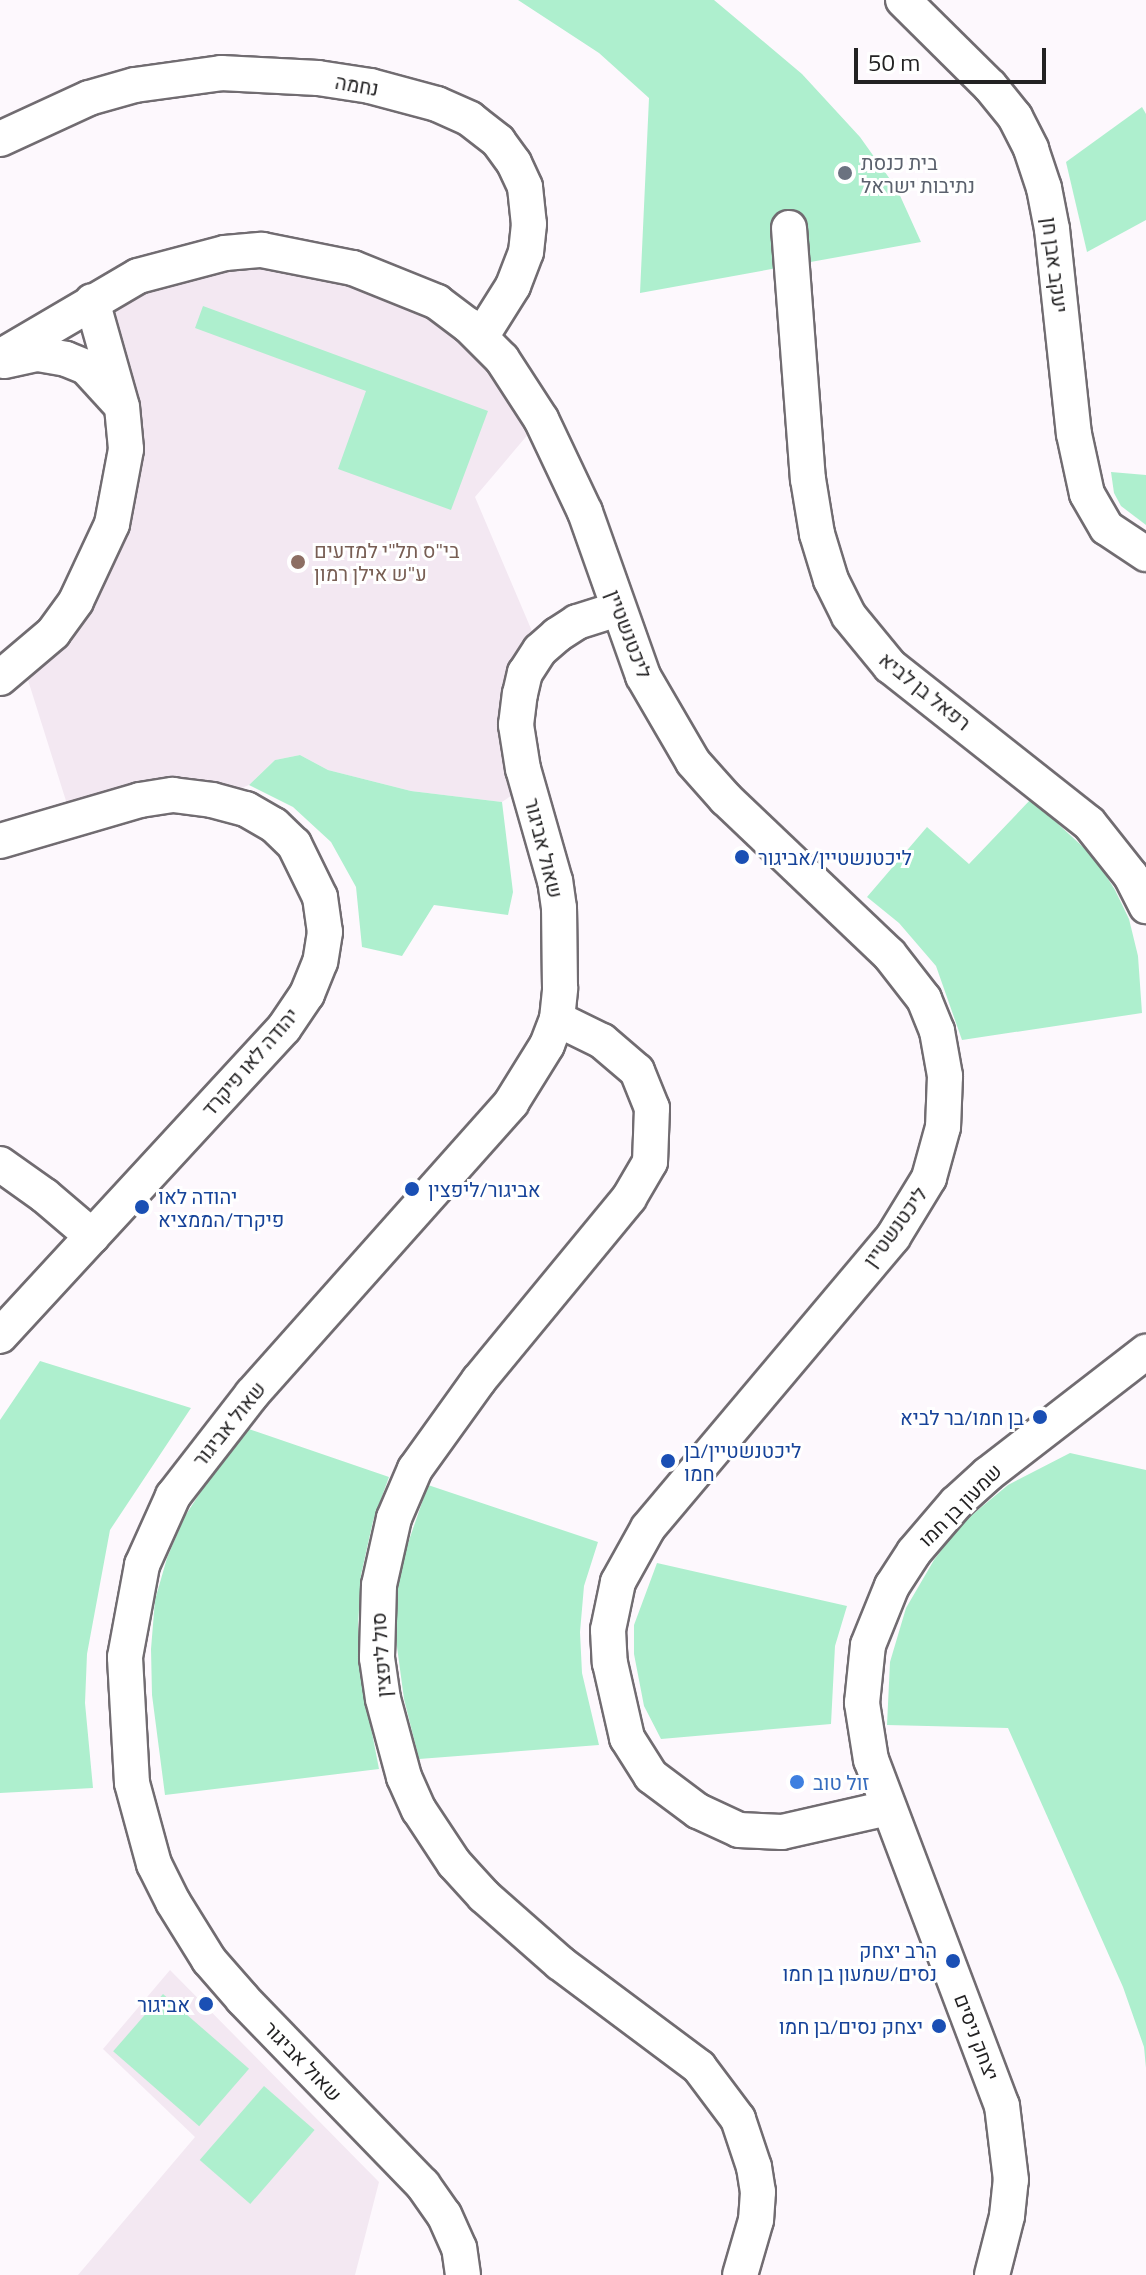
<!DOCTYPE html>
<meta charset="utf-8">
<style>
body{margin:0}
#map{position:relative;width:1146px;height:2275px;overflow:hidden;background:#fdf8fd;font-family:"Titillium Web",Heebo,sans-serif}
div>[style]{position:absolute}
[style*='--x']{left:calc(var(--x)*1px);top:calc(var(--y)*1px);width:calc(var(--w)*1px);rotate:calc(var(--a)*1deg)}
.built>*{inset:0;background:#f3e8f2}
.green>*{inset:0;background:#aeefce;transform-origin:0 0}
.roads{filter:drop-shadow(2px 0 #716c71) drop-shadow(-2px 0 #716c71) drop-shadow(0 2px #716c71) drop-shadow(0 -2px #716c71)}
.minor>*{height:34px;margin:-17px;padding:0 17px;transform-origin:17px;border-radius:17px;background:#fff}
.dots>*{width:22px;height:22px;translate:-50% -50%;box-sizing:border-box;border:4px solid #fff;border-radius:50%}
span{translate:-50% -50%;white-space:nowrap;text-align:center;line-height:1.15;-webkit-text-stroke:6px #fff;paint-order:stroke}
.street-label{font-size:20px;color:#232223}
.worship-label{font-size:20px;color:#5b616d}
.left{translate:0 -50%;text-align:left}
.education-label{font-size:20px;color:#785e54}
.transit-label{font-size:20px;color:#164399}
.right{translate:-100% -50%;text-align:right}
.shop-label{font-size:20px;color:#366cbe}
.scale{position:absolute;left:854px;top:48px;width:192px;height:36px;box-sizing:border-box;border:4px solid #232223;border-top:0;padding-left:10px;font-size:24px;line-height:28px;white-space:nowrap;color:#232223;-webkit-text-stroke:6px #fff;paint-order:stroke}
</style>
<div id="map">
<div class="built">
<div style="clip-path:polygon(262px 250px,437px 302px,541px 419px,475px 497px,540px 650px,527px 785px,502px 802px,411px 791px,328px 770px,300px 755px,275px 760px,249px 785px,212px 800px,72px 820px,22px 661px,53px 633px,126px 449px,92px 301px)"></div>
<div style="clip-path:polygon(170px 1970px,379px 2182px,355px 2275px,78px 2275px,195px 2137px,103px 2049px)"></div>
</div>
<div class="green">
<div style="clip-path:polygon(518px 0,714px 0,802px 74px,860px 137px,897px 189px,921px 242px,640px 293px,649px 98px,599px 53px)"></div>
<div style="clip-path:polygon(1142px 107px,1146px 114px,1146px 220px,1087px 252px,1066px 162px)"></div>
<div style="clip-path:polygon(203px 306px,488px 411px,451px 510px,338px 469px,366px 391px,195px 328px)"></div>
<div style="clip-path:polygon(1111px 472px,1146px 475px,1146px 525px,1121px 506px,1114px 493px)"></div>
<div style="clip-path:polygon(300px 755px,328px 770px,411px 791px,502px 802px,513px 892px,508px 915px,434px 905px,402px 956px,362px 947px,356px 887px,331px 842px,293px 807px,249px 785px,275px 760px)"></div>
<div style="clip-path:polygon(1031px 799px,1095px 858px,1115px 890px,1129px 919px,1138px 956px,1142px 1013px,962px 1040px,936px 966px,899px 923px,867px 897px,927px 827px,969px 864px)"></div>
<div style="clip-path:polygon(40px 1361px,191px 1408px,110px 1530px,87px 1654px,85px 1703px,93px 1788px,0 1793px,0 1420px)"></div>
<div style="clip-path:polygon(243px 1427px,389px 1477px,373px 1521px,361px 1575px,358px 1626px,362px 1681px,379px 1769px,165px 1795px,152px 1695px,151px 1649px,155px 1600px,167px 1558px,185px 1516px)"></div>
<div style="clip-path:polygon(1070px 1453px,1146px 1470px,1146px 2068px,1144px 2047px,1123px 1987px,1008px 1728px,887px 1725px,890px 1662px,906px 1608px,934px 1560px,961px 1524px,1008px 1485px)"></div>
<div style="clip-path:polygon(428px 1485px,598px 1542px,584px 1586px,580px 1632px,582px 1673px,599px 1745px,419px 1759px,404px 1699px,395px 1632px,398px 1587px,406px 1549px)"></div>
<div style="clip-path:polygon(657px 1563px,847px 1606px,835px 1646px,831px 1724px,661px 1739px,644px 1706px,634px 1654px,634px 1625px)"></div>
<div style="left:163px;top:1994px;width:114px;height:76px;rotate:41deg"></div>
<div style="left:264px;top:2086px;width:67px;height:98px;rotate:41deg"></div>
</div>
<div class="roads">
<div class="minor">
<div style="--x:903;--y:0;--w:122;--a:44.7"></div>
<div style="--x:990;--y:86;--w:40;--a:51"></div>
<div style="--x:1015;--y:117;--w:36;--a:63"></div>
<div style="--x:1031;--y:149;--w:41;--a:71.6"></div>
<div style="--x:1044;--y:188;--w:42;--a:79"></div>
<div style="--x:1052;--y:229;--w:206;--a:83.9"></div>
<div style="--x:1074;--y:434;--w:61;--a:77.8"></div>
<div style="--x:1087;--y:494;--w:39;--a:60"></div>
<div style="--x:1107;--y:528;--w:47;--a:33.7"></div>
<div style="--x:0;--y:139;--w:98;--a:-24.7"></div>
<div style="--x:89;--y:98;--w:48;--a:-15.8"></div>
<div style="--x:135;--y:85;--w:87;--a:-7.9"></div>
<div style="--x:221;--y:73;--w:97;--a:3"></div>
<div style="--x:318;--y:78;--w:53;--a:8.7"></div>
<div style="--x:370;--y:86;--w:69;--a:15"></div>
<div style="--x:437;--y:104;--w:36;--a:24"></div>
<div style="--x:470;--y:119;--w:36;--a:38"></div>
<div style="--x:498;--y:141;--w:27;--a:54"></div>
<div style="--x:514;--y:163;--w:26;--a:65"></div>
<div style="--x:525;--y:187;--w:37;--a:84"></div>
<div style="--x:529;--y:224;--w:28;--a:96"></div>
<div style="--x:526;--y:252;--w:36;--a:111"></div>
<div style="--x:513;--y:286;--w:60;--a:122.1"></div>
<div style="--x:789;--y:228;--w:252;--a:85.7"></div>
<div style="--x:808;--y:479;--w:56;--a:80.7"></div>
<div style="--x:817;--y:534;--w:48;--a:73.1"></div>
<div style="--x:831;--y:580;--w:40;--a:63.4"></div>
<div style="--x:849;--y:616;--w:65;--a:50.6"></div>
<div style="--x:890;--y:666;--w:253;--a:38.3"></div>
<div style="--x:1089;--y:823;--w:68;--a:51.6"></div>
<div style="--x:1131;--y:876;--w:34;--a:63"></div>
<div style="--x:0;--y:357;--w:160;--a:-30.4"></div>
<div style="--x:138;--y:276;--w:90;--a:-14.8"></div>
<div style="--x:225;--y:253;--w:37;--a:-5"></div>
<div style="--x:262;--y:250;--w:93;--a:11.2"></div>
<div style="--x:353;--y:268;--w:91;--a:22"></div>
<div style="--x:437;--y:302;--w:39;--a:37"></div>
<div style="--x:468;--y:325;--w:48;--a:45"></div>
<div style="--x:502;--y:359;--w:72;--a:57"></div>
<div style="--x:541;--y:419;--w:103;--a:64.7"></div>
<div style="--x:585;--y:512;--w:174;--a:70.5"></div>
<div style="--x:643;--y:676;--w:99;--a:59.8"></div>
<div style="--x:693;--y:762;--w:50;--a:48.3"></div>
<div style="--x:726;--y:799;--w:225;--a:43.6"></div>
<div style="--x:889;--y:954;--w:57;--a:52.1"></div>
<div style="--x:924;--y:999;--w:35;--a:68"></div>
<div style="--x:937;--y:1031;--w:46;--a:79.9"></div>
<div style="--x:945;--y:1076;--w:51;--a:92.2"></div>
<div style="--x:943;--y:1127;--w:53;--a:105.4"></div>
<div style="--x:929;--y:1178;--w:69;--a:121.4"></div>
<div style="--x:893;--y:1237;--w:380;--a:130.1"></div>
<div style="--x:648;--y:1528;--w:62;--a:119.1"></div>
<div style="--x:618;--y:1582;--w:49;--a:101.8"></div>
<div style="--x:608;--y:1630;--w:33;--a:87"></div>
<div style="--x:610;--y:1663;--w:77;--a:77.2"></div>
<div style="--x:627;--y:1738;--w:45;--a:57.7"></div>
<div style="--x:651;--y:1776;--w:59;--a:36.7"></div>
<div style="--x:698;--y:1811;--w:45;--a:24.9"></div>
<div style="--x:739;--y:1830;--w:43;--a:2.7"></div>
<div style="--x:782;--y:1832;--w:109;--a:-12.8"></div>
<div style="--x:4;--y:361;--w:35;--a:-12"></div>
<div style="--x:38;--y:354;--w:28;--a:10"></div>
<div style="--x:66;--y:359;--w:22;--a:22"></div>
<div style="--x:86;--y:367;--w:46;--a:47.6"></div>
<div style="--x:0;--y:678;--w:70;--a:-40.3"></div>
<div style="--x:53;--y:633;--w:39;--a:-54"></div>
<div style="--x:76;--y:601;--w:85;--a:-64.9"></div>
<div style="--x:112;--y:524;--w:76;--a:-79.4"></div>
<div style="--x:126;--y:449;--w:42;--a:-95.4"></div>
<div style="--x:122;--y:407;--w:110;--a:-105.8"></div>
<div style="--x:0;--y:841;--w:146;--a:-16.3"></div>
<div style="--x:140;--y:800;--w:33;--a:-9"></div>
<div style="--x:173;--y:795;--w:39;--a:7"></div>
<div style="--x:212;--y:800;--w:35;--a:15"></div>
<div style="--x:246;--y:809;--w:32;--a:30"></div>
<div style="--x:274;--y:825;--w:28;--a:44"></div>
<div style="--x:294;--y:844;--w:59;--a:63.9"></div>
<div style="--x:320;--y:897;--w:35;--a:82"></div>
<div style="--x:325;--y:932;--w:30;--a:99"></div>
<div style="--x:320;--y:962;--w:35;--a:112"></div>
<div style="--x:307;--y:994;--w:41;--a:124.1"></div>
<div style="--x:284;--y:1028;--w:419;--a:132.7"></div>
<div style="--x:557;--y:1019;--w:50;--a:26.1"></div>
<div style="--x:602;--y:1041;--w:46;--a:40.6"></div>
<div style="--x:637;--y:1071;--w:40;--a:68"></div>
<div style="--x:652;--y:1108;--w:54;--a:92.1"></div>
<div style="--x:650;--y:1162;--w:42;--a:120.3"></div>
<div style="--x:629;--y:1198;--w:236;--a:129.5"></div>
<div style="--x:479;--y:1380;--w:110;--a:125.7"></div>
<div style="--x:415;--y:1469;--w:53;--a:113.2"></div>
<div style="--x:394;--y:1518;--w:69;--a:102.6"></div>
<div style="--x:379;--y:1585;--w:73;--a:91.6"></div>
<div style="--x:377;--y:1658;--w:41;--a:81.7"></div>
<div style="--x:383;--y:1699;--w:81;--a:74.9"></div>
<div style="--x:404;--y:1777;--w:36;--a:66"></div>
<div style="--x:419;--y:1810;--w:64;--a:56.6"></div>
<div style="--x:454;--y:1863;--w:45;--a:47.7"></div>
<div style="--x:484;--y:1896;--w:101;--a:41.4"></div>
<div style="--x:560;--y:1963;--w:174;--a:36.8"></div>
<div style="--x:699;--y:2067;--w:65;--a:53.1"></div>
<div style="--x:738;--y:2119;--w:51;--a:71.6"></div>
<div style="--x:754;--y:2167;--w:25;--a:81"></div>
<div style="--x:758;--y:2192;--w:28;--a:94"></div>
<div style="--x:756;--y:2220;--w:57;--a:106.2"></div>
<div style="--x:0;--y:1164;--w:55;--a:35.4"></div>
<div style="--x:45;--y:1196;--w:62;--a:40.4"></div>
<div style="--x:463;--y:2275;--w:27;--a:-98"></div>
<div style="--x:459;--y:2248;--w:36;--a:-114"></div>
<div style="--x:444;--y:2215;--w:37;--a:-125"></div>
<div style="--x:423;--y:2185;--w:259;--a:-134.1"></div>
<div style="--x:243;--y:1999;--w:52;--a:-131.1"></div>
<div style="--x:209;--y:1960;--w:68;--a:-121.8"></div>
<div style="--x:173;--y:1902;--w:42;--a:-116.6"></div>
<div style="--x:154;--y:1864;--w:84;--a:-105.2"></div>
<div style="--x:132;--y:1783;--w:126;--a:-93.2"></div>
<div style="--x:125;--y:1657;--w:94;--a:-79.5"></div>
<div style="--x:142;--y:1565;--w:76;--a:-65.8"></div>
<div style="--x:173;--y:1496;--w:129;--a:-52.2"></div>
<div style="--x:252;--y:1394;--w:390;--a:-48.3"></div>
<div style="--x:511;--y:1103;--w:68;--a:-58.2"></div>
<div style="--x:547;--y:1045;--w:28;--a:-69"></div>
<div style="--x:557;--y:1019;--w:31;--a:-84"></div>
<div style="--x:560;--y:988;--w:80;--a:-90.7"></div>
<div style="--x:559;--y:908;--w:27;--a:-98"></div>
<div style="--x:555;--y:881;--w:116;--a:-105.9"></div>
<div style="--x:523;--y:769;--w:45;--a:-99"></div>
<div style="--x:516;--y:725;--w:31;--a:-83"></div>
<div style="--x:520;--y:694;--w:22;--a:-77"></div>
<div style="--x:525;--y:673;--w:27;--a:-57"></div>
<div style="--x:540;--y:650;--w:23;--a:-41"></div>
<div style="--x:557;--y:635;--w:24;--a:-33"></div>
<div style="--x:577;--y:622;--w:43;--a:-17.6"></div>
<div style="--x:992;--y:2275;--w:61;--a:-75.7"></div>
<div style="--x:1007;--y:2216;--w:36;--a:-84"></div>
<div style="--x:1011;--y:2180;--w:75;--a:-96.9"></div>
<div style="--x:1002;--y:2106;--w:370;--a:-110.7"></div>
<div style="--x:871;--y:1760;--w:58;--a:-99"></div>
<div style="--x:862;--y:1703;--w:58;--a:-84.1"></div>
<div style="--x:868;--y:1645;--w:64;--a:-67.9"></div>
<div style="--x:892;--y:1586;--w:40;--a:-57.1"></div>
<div style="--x:914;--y:1552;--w:65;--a:-49.4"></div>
<div style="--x:956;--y:1503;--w:43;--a:-42.2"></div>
<div style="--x:988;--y:1474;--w:200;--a:-37.7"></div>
</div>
</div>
<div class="dots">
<div style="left:845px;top:173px;background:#6b7280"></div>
<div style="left:298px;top:562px;background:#8d6e63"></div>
<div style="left:742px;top:857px;background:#1a4fb4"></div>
<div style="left:412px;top:1189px;background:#1a4fb4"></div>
<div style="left:142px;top:1207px;background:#1a4fb4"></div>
<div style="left:1040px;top:1417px;background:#1a4fb4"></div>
<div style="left:668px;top:1461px;background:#1a4fb4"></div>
<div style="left:797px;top:1782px;background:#3f7fe0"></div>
<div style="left:953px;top:1961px;background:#1a4fb4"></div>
<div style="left:206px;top:2004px;background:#1a4fb4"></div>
<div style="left:939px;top:2026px;background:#1a4fb4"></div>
</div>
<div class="street-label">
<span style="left:357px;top:85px;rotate:10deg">נחמה</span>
<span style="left:1055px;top:265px;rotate:83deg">יעקב אבן חן</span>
<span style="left:629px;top:634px;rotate:69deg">ליכטנשטיין</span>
<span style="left:925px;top:691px;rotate:39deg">רפאל בן לביא</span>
<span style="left:544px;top:848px;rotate:76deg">שאול אביגור</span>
<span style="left:250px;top:1062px;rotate:-49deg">יהודה לאו פיקרד</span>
<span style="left:895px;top:1227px;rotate:-54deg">ליכטנשטיין</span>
<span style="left:229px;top:1424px;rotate:-51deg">שאול אביגור</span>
<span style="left:960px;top:1505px;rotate:-45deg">שמעון בן חמו</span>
<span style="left:381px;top:1655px;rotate:-94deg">סול ליפצין</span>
<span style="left:977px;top:2037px;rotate:69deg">יצחק ניסים</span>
<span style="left:303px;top:2061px;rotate:46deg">שאול אביגור</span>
</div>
<div class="worship-label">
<span class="left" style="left:861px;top:174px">בית כנסת<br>נתיבות ישראל</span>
</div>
<div class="education-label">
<span class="left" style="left:314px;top:562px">בי"ס תל"י למדעים<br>ע"ש אילן רמון</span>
</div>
<div class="transit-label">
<span class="left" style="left:758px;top:857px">ליכטנשטיין/אביגור</span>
<span class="left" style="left:428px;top:1189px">אביגור/ליפצין</span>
<span class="left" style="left:158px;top:1208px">יהודה לאו<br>פיקרד/הממציא</span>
<span class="right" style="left:1024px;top:1417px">בן חמו/בר לביא</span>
<span class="left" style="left:684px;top:1462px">ליכטנשטיין/בן<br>חמו</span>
<span class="right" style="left:937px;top:1962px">הרב יצחק<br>נסים/שמעון בן חמו</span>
<span class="right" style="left:190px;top:2004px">אביגור</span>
<span class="right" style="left:923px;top:2026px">יצחק נסים/בן חמו</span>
</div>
<div class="shop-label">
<span class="left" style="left:813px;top:1782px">זול טוב</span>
</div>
<div class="scale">50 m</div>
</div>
